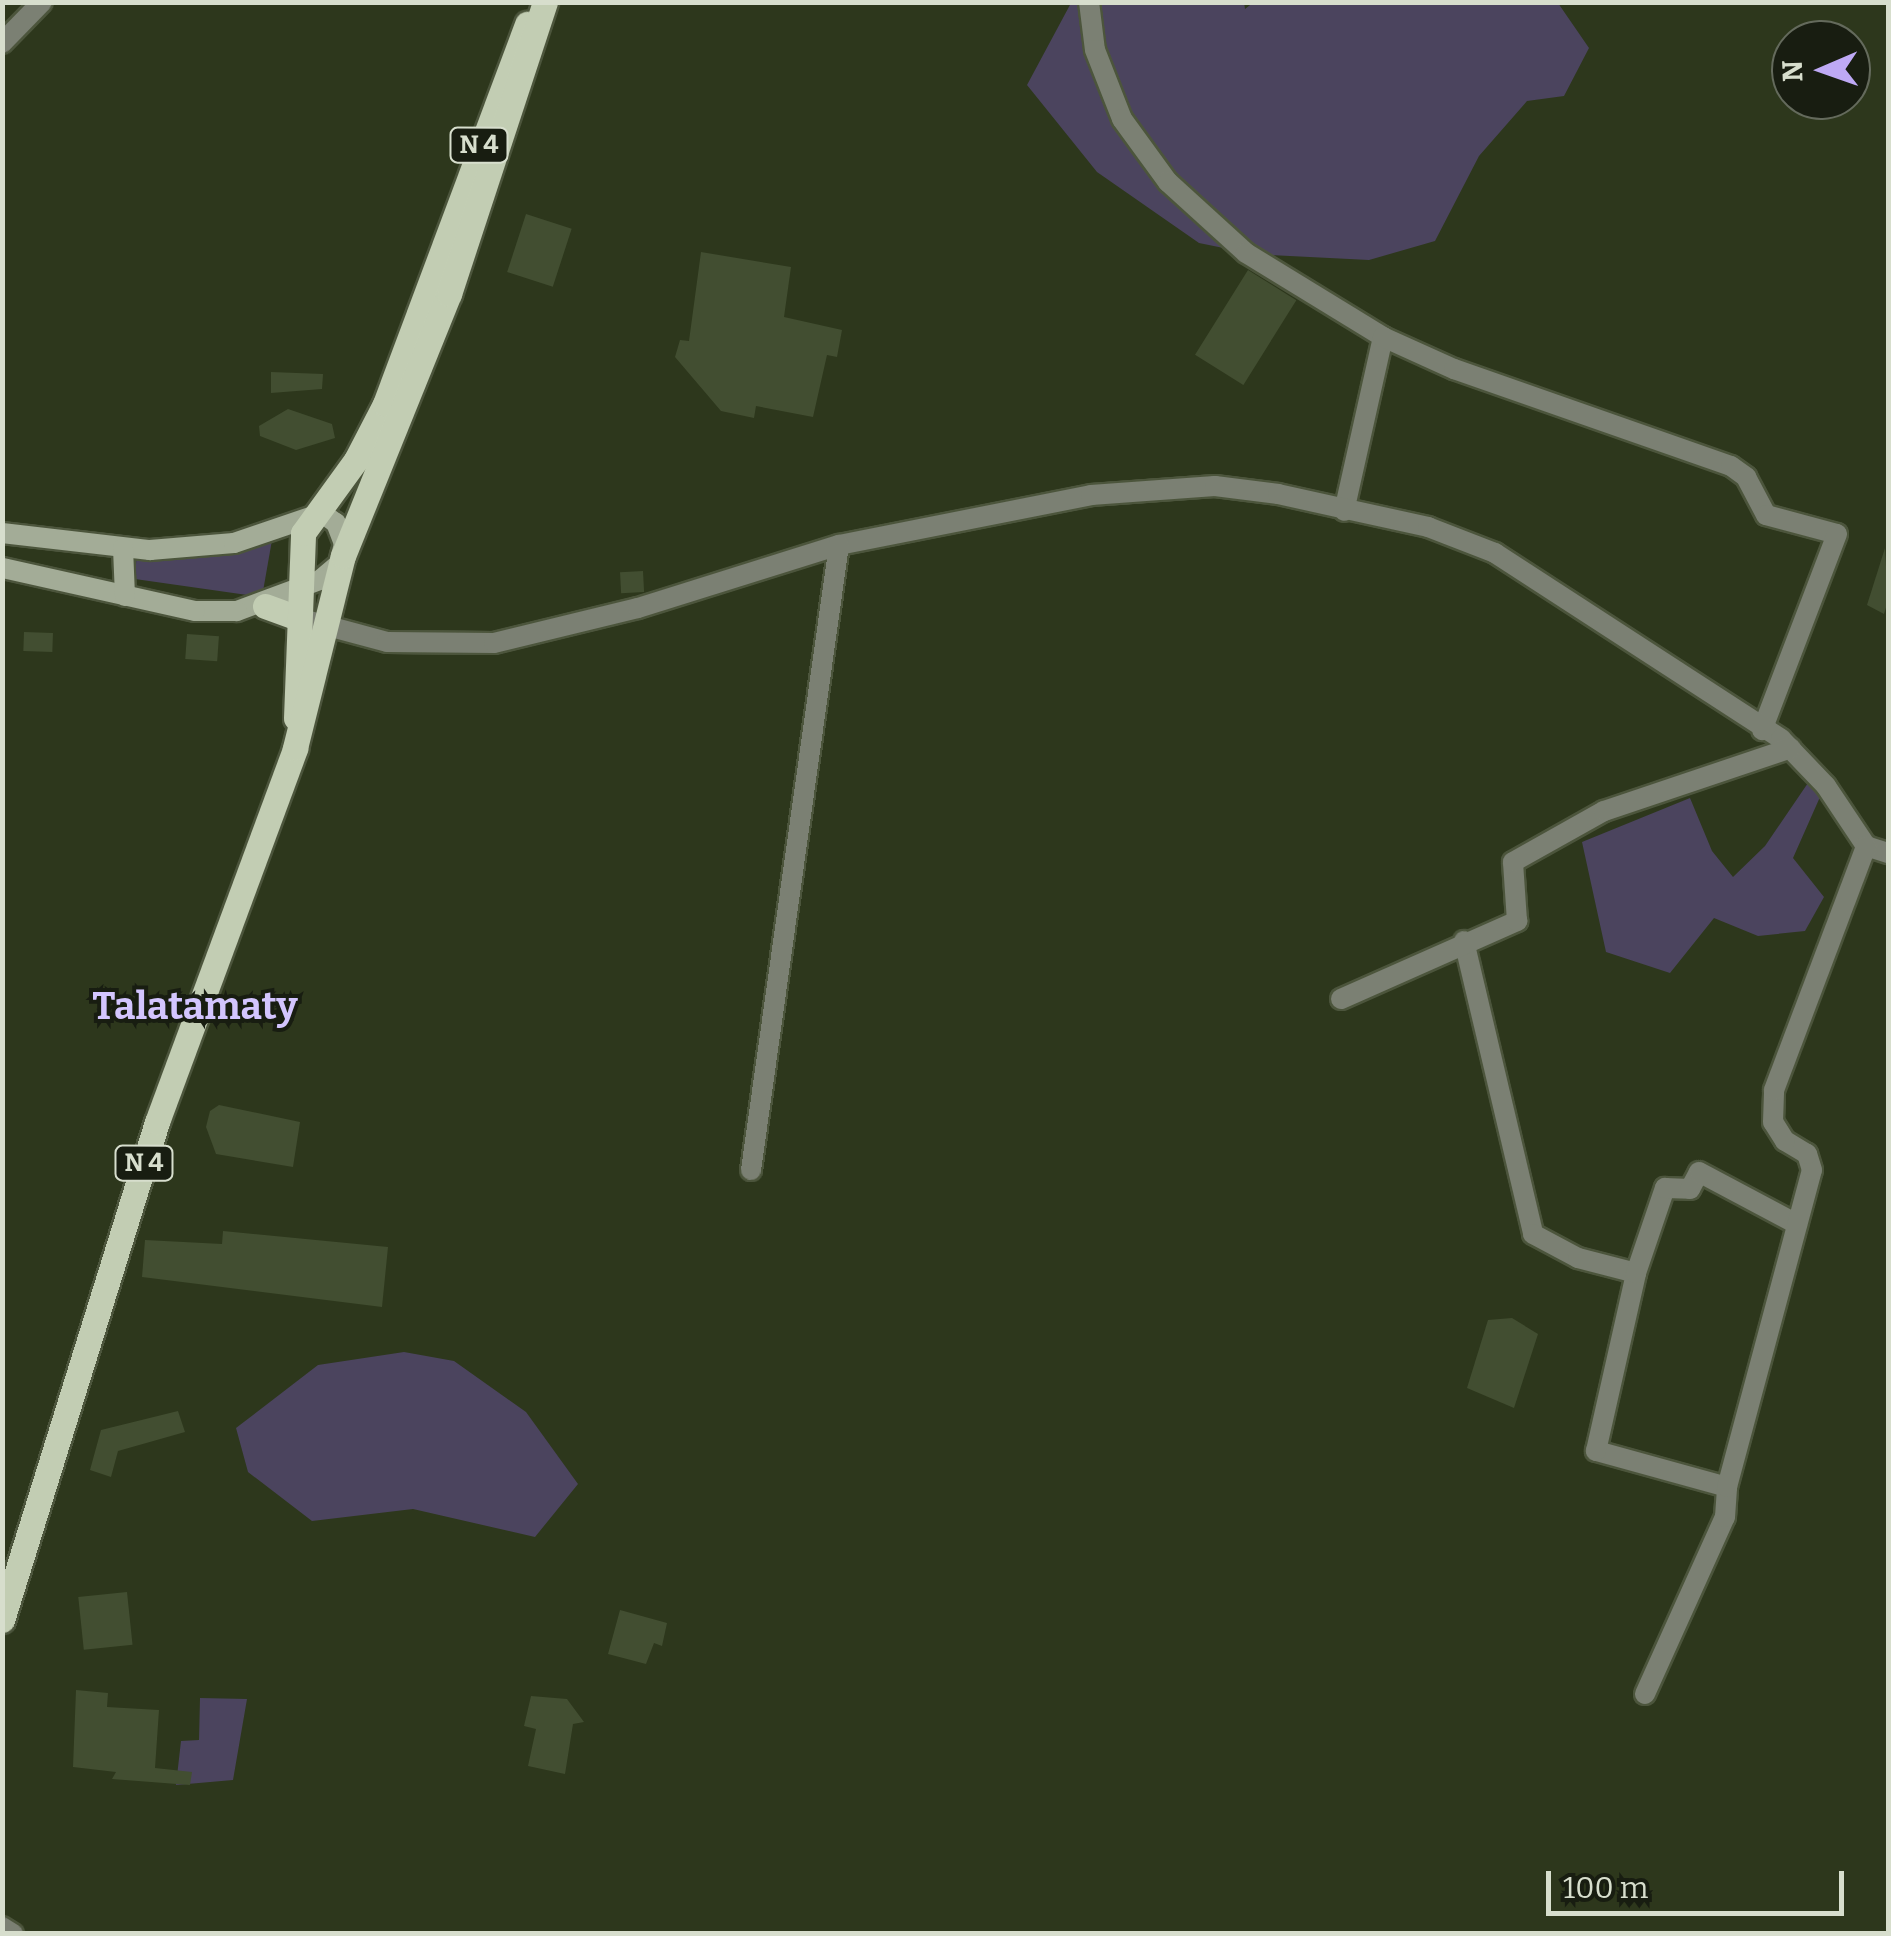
<!DOCTYPE html>
<style>
body{margin:0}
#map{position:relative;width:1891px;height:1936px;overflow:hidden;background:#2d371c;font-family:Bitter,serif}
div>[style]{position:absolute}
[style*='--x']{left:calc(var(--x)*1px);top:calc(var(--y)*1px);width:calc(var(--w)*1px);rotate:calc(var(--a)*1deg)}
.green>*{inset:0;background:#4b445e}
.building>*{inset:0;background:#424e31;transform-origin:0 0}
.roads{filter:drop-shadow(2px 0 #4c553c) drop-shadow(-2px 0 #4c553c) drop-shadow(0 2px #4c553c) drop-shadow(0 -2px #4c553c)}
.street>*{height:20px;margin:-10px;padding:0 10px;transform-origin:10px;border-radius:10px;background:#7b8073}
.secondary>*{height:20px;margin:-10px;padding:0 10px;transform-origin:10px;border-radius:10px;background:#a3ac97}
.primary>*{height:25px;margin:-12.5px;padding:0 12.5px;transform-origin:12.5px;border-radius:12.5px;background:#c2cdb3}
span{translate:-50% -50%;white-space:nowrap;text-align:center;line-height:1.15;-webkit-text-stroke:8px #181d11;paint-order:stroke}
.shield-label span{padding:2px 8px;background:#181d11;border:2px solid;border-radius:8px;-webkit-text-stroke-width:0}
.shield-label{font-size:25px;color:#d7decd;font-weight:700}
.district-label{font-size:38px;color:#d3c5fe;font-weight:700}
.frame{position:absolute;inset:0;border:5px solid #d7decd;pointer-events:none}
.north{position:absolute;left:1771px;top:20px;width:100px;height:100px;box-sizing:border-box;background:#181d11;border:2px solid #646a5c;border-radius:50%;rotate:268deg;font-size:28px;font-weight:700;line-height:40px;text-align:center;color:#d7decd}
.north::after{content:'';display:block;margin:auto;width:35px;height:45px;background:#bea9f5;clip-path:polygon(50% 0,100% 100%,50% 72%,0 100%)}
.scale{position:absolute;left:1546px;top:1871px;width:298px;height:45px;box-sizing:border-box;border:5px solid #d7decd;border-top:0;padding-left:12px;font-size:30px;line-height:35px;white-space:nowrap;color:#d7decd;-webkit-text-stroke:8px #181d11;paint-order:stroke}
</style>
<div id="map">
<div class="green">
<div style="clip-path:polygon(1244px 2px,1245px 9px,1254px 2px,1558px 3px,1589px 48px,1564px 96px,1527px 101px,1479px 156px,1435px 241px,1369px 260px,1253px 254px,1199px 243px,1097px 172px,1027px 85px,1071px 3px)"></div>
<div style="clip-path:polygon(272px 540px,262px 597px,135px 579px,137px 548px)"></div>
<div style="clip-path:polygon(1810px 780px,1820px 797px,1793px 858px,1824px 897px,1805px 931px,1758px 936px,1714px 918px,1670px 973px,1606px 952px,1582px 842px,1690px 798px,1712px 851px,1733px 877px,1765px 846px)"></div>
<div style="clip-path:polygon(404px 1352px,454px 1361px,526px 1412px,578px 1484px,535px 1537px,413px 1509px,312px 1521px,248px 1472px,236px 1428px,318px 1365px)"></div>
<div style="clip-path:polygon(200px 1698px,247px 1699px,233px 1780px,176px 1785px,181px 1741px,199px 1740px)"></div>
</div>
<div class="building">
<div style="left:526px;top:214px;width:48px;height:61px;rotate:18deg"></div>
<div style="clip-path:polygon(701px 252px,791px 267px,784px 317px,842px 330px,837px 357px,827px 355px,813px 417px,756px 406px,754px 418px,721px 411px,675px 357px,680px 340px,689px 341px)"></div>
<div style="left:1248px;top:270px;width:57px;height:100px;rotate:32deg"></div>
<div style="clip-path:polygon(271px 372px,323px 374px,322px 389px,271px 393px)"></div>
<div style="clip-path:polygon(288px 409px,332px 424px,335px 438px,296px 450px,260px 436px,259px 426px)"></div>
<div style="clip-path:polygon(1885px 548px,1888px 601px,1884px 614px,1867px 605px)"></div>
<div style="left:643px;top:571px;width:21px;height:23px;rotate:87deg"></div>
<div style="left:24px;top:632px;width:29px;height:19px;rotate:2deg"></div>
<div style="left:187px;top:634px;width:32px;height:25px;rotate:4deg"></div>
<div style="clip-path:polygon(219px 1105px,300px 1122px,293px 1167px,216px 1154px,206px 1127px,210px 1111px)"></div>
<div style="clip-path:polygon(223px 1231px,388px 1247px,382px 1307px,142px 1277px,145px 1240px,222px 1244px)"></div>
<div style="clip-path:polygon(1512px 1318px,1538px 1334px,1514px 1408px,1467px 1388px,1488px 1320px)"></div>
<div style="clip-path:polygon(178px 1411px,185px 1432px,118px 1451px,111px 1477px,90px 1470px,101px 1430px)"></div>
<div style="left:127px;top:1592px;width:53px;height:49px;rotate:84deg"></div>
<div style="clip-path:polygon(620px 1610px,667px 1623px,662px 1646px,654px 1643px,646px 1664px,608px 1654px)"></div>
<div style="clip-path:polygon(76px 1690px,108px 1693px,107px 1707px,159px 1710px,155px 1768px,192px 1772px,190px 1785px,112px 1779px,116px 1772px,73px 1767px)"></div>
<div style="clip-path:polygon(531px 1696px,567px 1699px,584px 1722px,573px 1724px,565px 1774px,528px 1766px,536px 1729px,524px 1726px)"></div>
</div>
<div class="roads">
<div class="street">
<div style="--x:1089;--y:2;--w:48;--a:82.9"></div>
<div style="--x:1095;--y:50;--w:74;--a:68.6"></div>
<div style="--x:1122;--y:119;--w:78;--a:53.9"></div>
<div style="--x:1168;--y:182;--w:105;--a:42.3"></div>
<div style="--x:1246;--y:253;--w:161;--a:31.5"></div>
<div style="--x:1383;--y:337;--w:178;--a:102.6"></div>
<div style="--x:2;--y:43;--w:57;--a:-45.7"></div>
<div style="--x:1383;--y:337;--w:78;--a:24.3"></div>
<div style="--x:1454;--y:369;--w:293;--a:19.3"></div>
<div style="--x:1731;--y:466;--w:19;--a:36"></div>
<div style="--x:1746;--y:477;--w:43;--a:62.2"></div>
<div style="--x:1766;--y:515;--w:73;--a:15"></div>
<div style="--x:1837;--y:534;--w:210;--a:110.9"></div>
<div style="--x:298;--y:618;--w:92;--a:15.1"></div>
<div style="--x:387;--y:642;--w:107;--a:0.5"></div>
<div style="--x:494;--y:643;--w:148;--a:-13.7"></div>
<div style="--x:638;--y:608;--w:211;--a:-17.4"></div>
<div style="--x:839;--y:545;--w:257;--a:-11.2"></div>
<div style="--x:1091;--y:495;--w:124;--a:-4.2"></div>
<div style="--x:1215;--y:486;--w:64;--a:7.2"></div>
<div style="--x:1278;--y:494;--w:154;--a:12.4"></div>
<div style="--x:1428;--y:527;--w:72;--a:21.2"></div>
<div style="--x:1495;--y:553;--w:341;--a:33"></div>
<div style="--x:1781;--y:739;--w:65;--a:46.2"></div>
<div style="--x:1826;--y:786;--w:72;--a:56.3"></div>
<div style="--x:1866;--y:846;--w:23;--a:18"></div>
<div style="--x:1464;--y:941;--w:301;--a:76.7"></div>
<div style="--x:1533;--y:1234;--w:51;--a:28.1"></div>
<div style="--x:1578;--y:1258;--w:60;--a:14.5"></div>
<div style="--x:1341;--y:999;--w:193;--a:-23.9"></div>
<div style="--x:1517;--y:921;--w:59;--a:-93.9"></div>
<div style="--x:1513;--y:862;--w:104;--a:-29.3"></div>
<div style="--x:1604;--y:811;--w:197;--a:-18.6"></div>
<div style="--x:751;--y:1170;--w:631;--a:-81.99"></div>
<div style="--x:1727;--y:1487;--w:136;--a:-164.6"></div>
<div style="--x:1596;--y:1451;--w:182;--a:-77.3"></div>
<div style="--x:1636;--y:1273;--w:90;--a:-71.2"></div>
<div style="--x:1665;--y:1188;--w:25;--a:2"></div>
<div style="--x:1690;--y:1189;--w:19;--a:-62"></div>
<div style="--x:1699;--y:1172;--w:111;--a:28"></div>
<div style="--x:1645;--y:1694;--w:194;--a:-65.7"></div>
<div style="--x:1725;--y:1517;--w:30;--a:-86"></div>
<div style="--x:1727;--y:1487;--w:328;--a:-75"></div>
<div style="--x:1812;--y:1170;--w:17;--a:-107"></div>
<div style="--x:1807;--y:1154;--w:26;--a:-149"></div>
<div style="--x:1785;--y:1141;--w:22;--a:-122"></div>
<div style="--x:1773;--y:1122;--w:32;--a:-88"></div>
<div style="--x:1774;--y:1090;--w:261;--a:-69.3"></div>
<div style="--x:2;--y:1927;--w:13;--a:32"></div>
</div>
<div class="secondary">
<div style="--x:2;--y:533;--w:149;--a:6.6"></div>
<div style="--x:150;--y:550;--w:84;--a:-4.8"></div>
<div style="--x:234;--y:543;--w:93;--a:-18.8"></div>
<div style="--x:322;--y:513;--w:17;--a:36"></div>
<div style="--x:336;--y:523;--w:22;--a:69"></div>
<div style="--x:344;--y:544;--w:21;--a:104"></div>
<div style="--x:339;--y:564;--w:25;--a:140"></div>
<div style="--x:320;--y:580;--w:89;--a:159.5"></div>
<div style="--x:237;--y:611;--w:42;--a:180"></div>
<div style="--x:195;--y:611;--w:198;--a:-167.4"></div>
<div style="--x:123;--y:548;--w:48;--a:87.6"></div>
</div>
<div class="primary">
<div style="--x:265;--y:606;--w:35;--a:20"></div>
<div style="--x:296;--y:718;--w:185;--a:-87.8"></div>
<div style="--x:303;--y:533;--w:90;--a:-54"></div>
<div style="--x:356;--y:460;--w:63;--a:-62.6"></div>
<div style="--x:385;--y:404;--w:406;--a:-69.5"></div>
<div style="--x:2;--y:1620;--w:522;--a:-72.71"></div>
<div style="--x:157;--y:1122;--w:399;--a:-69.7"></div>
<div style="--x:295;--y:748;--w:198;--a:-76"></div>
<div style="--x:343;--y:556;--w:283;--a:-68"></div>
<div style="--x:449;--y:294;--w:307;--a:-71.8"></div>
</div>
</div>
<div class="shield-label">
<span style="left:479px;top:145px">N 4</span>
<span style="left:144px;top:1163px">N 4</span>
</div>
<div class="district-label">
<span style="left:195px;top:1007px">Talatamaty</span>
</div>
<div class="frame"></div>
<div class="north">N</div>
<div class="scale">100 m</div>
</div>
